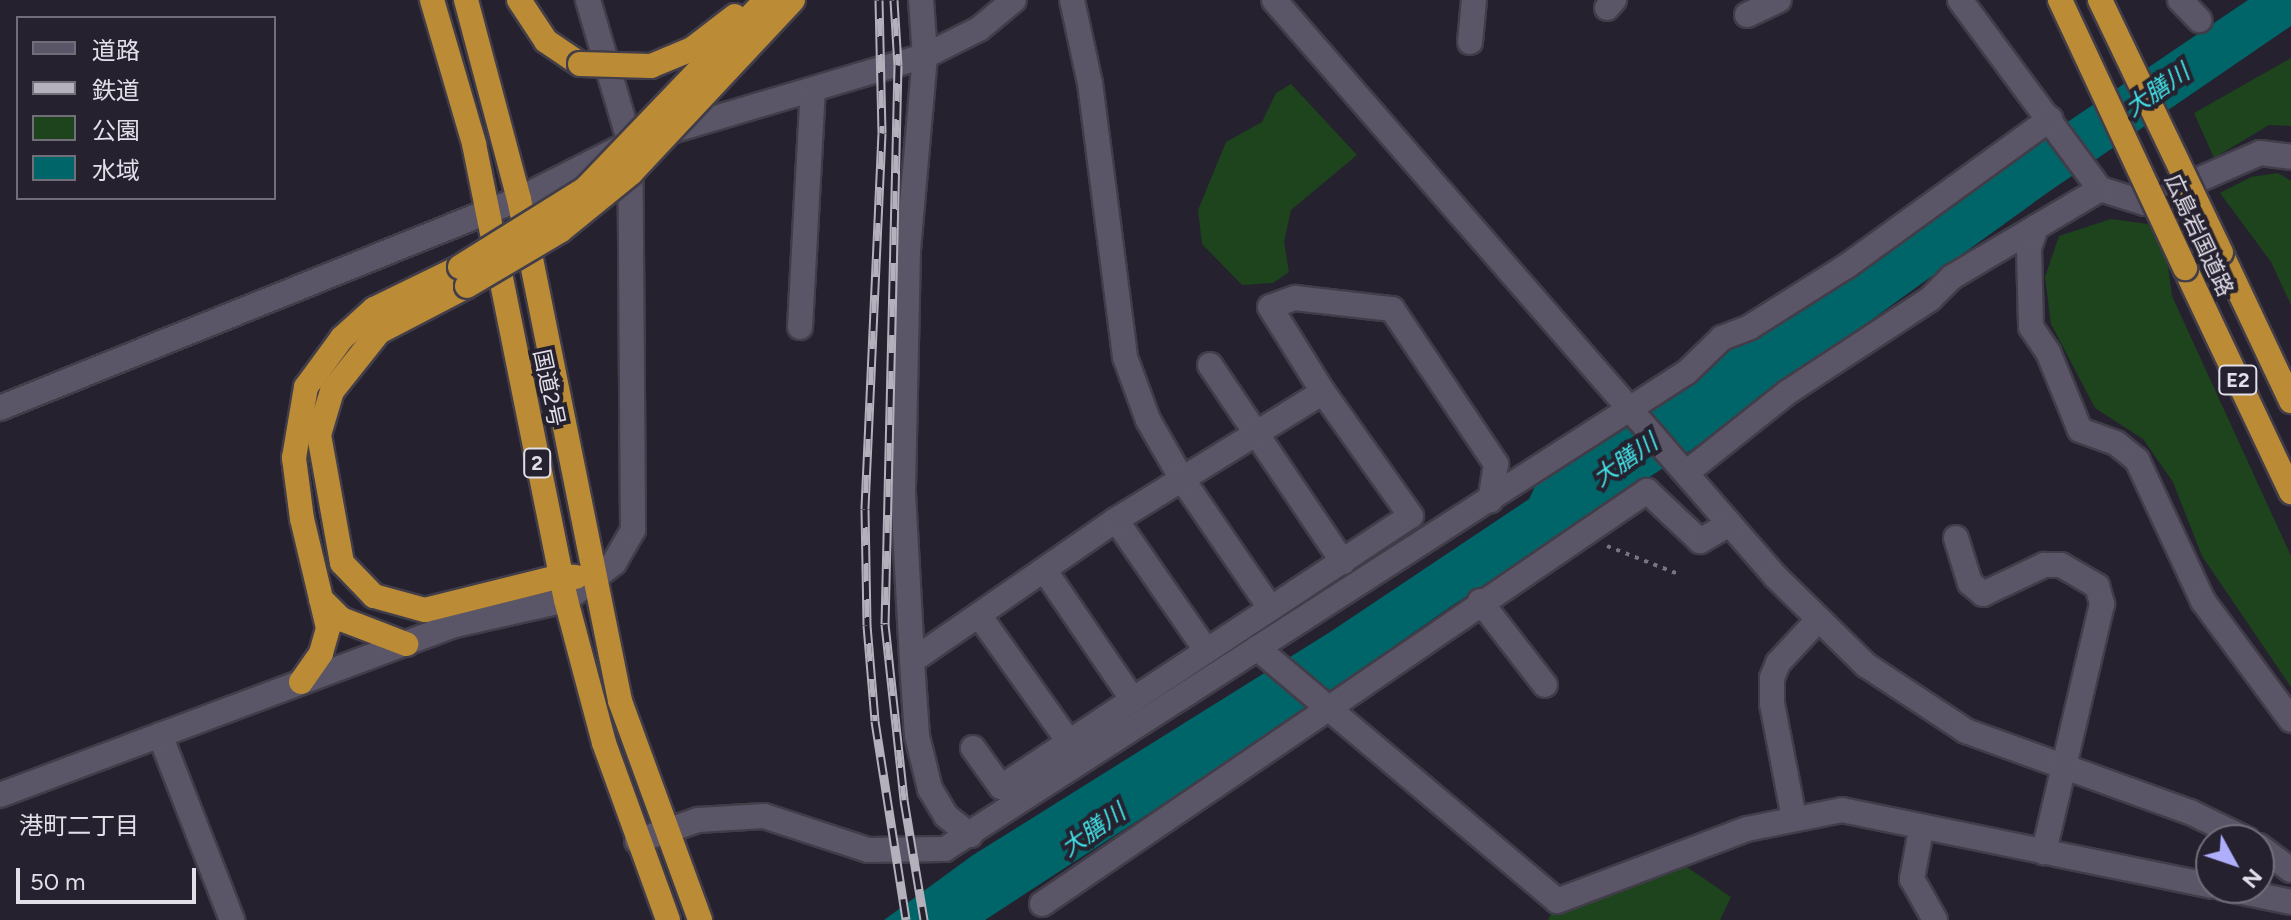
<!DOCTYPE html>
<meta charset="utf-8">
<style>
body{margin:0}
#map{position:relative;width:2291px;height:920px;overflow:hidden;background:#25212f;font-family:Figtree,"Noto Sans JP",sans-serif}
div>[style]{position:absolute}
[style*='--x']{left:calc(var(--x)*1px);top:calc(var(--y)*1px);width:calc(var(--w)*1px);rotate:calc(var(--a)*1deg)}
.green>*{inset:0;background:#1d441c}
.water>*{inset:0;background:#006568}
.path>*{height:4px;margin-top:-2px;transform-origin:0;background:repeating-linear-gradient(90deg,#787480 0 4px,transparent 0 10px)}
.roads{filter:drop-shadow(2px 0 #413d49) drop-shadow(-2px 0 #413d49) drop-shadow(0 2px #413d49) drop-shadow(0 -2px #413d49)}
.minor>*{height:24px;margin:-12px;padding:0 12px;transform-origin:12px;border-radius:12px;background:#5b5667}
.highway>*{height:24px;margin:-12px;padding:0 12px;transform-origin:12px;border-radius:12px;background:#bb8b35}
.rail>*{height:9px;margin-top:-4.5px;transform-origin:0;background:repeating-linear-gradient(90deg,#25212f 0 18px,#b4b1bc 0 36px);box-sizing:border-box;border-block:2px solid #b4b1bc}
.bridges{filter:drop-shadow(2px 0 #413d49) drop-shadow(-2px 0 #413d49) drop-shadow(0 2px #413d49) drop-shadow(0 -2px #413d49)}
.highway-bridge>*{height:24px;margin:-12px;padding:0 12px;transform-origin:12px;border-radius:12px;background:#bb8b35}
span{translate:-50% -50%;white-space:nowrap;text-align:center;line-height:1.15;-webkit-text-stroke:8px #25212f;paint-order:stroke}
.shield-label span{padding:2px 6px;background:#25212f;border:2px solid;border-radius:6px;-webkit-text-stroke-width:0}
.shield-label{font-size:20px;color:#e2dfe9;font-weight:700}
.street-label{font-size:22px;color:#e2dfe9}
.water-label{font-size:24px;color:#41e2e6;font-style:italic}
.neighbourhood-label{font-size:24px;color:#e2dfe9}
.legend{position:absolute;left:16px;top:16px;width:260px;height:184px;box-sizing:border-box;background:#25212f;border:2px solid #716d79;margin:0;padding:10px 14px;list-style:none;font-size:24px;color:#e2dfe9}
.legend li{display:flex;align-items:center;gap:16px;height:40px}
.legend b{width:40px;border:2px solid #716d79}
.north{position:absolute;left:2195px;top:824px;width:80px;height:80px;box-sizing:border-box;background:#25212f;border:2px solid #716d79;border-radius:50%;rotate:130deg;font-size:22px;font-weight:700;line-height:32px;text-align:center;color:#e2dfe9}
.north::after{content:'';display:block;margin:auto;width:28px;height:36px;background:#aeaefb;clip-path:polygon(50% 0,100% 100%,50% 72%,0 100%)}
.scale{position:absolute;left:16px;top:868px;width:180px;height:36px;box-sizing:border-box;border:4px solid #e2dfe9;border-top:0;padding-left:10px;font-size:24px;line-height:28px;white-space:nowrap;color:#e2dfe9;-webkit-text-stroke:6px #25212f;paint-order:stroke}
</style>
<div id="map">
<div class="green">
<div style="clip-path:polygon(2291px 58px,2291px 126px,2269px 125px,2214px 158px,2194px 113px)"></div>
<div style="clip-path:polygon(1291px 84px,1357px 155px,1291px 210px,1284px 242px,1289px 272px,1273px 283px,1242px 285px,1202px 244px,1198px 210px,1226px 142px,1262px 122px,1276px 93px)"></div>
<div style="clip-path:polygon(2278px 173px,2291px 181px,2291px 305px,2271px 262px,2220px 193px,2251px 177px)"></div>
<div style="clip-path:polygon(2111px 219px,2148px 224px,2167px 258px,2172px 296px,2291px 556px,2291px 687px,2202px 556px,2173px 482px,2143px 439px,2095px 408px,2051px 324px,2045px 277px,2059px 236px)"></div>
<div style="clip-path:polygon(1672px 857px,1731px 897px,1720px 920px,1548px 920px,1557px 901px)"></div>
</div>
<div class="water">
<div style="clip-path:polygon(2248px 0,2291px 0,2291px 26px,2047px 193px,1694px 448px,1450px 607px,1237px 756px,985px 920px,884px 920px,973px 855px,1330px 632px,1529px 499px,1538px 480px)"></div>
</div>
<div class="path">
<div style="--x:1607;--y:546;--w:79;--a:21.4"></div>
</div>
<div class="roads">
<div class="minor">
<div style="--x:921;--y:0;--w:56;--a:85.9"></div>
<div style="--x:925;--y:56;--w:194;--a:95"></div>
<div style="--x:908;--y:249;--w:244;--a:91.2"></div>
<div style="--x:903;--y:493;--w:168;--a:86.9"></div>
<div style="--x:912;--y:661;--w:75;--a:86.2"></div>
<div style="--x:917;--y:736;--w:55;--a:76.2"></div>
<div style="--x:930;--y:789;--w:31;--a:59"></div>
<div style="--x:946;--y:816;--w:31;--a:38"></div>
<div style="--x:1072;--y:0;--w:85;--a:77.8"></div>
<div style="--x:1090;--y:83;--w:276;--a:82.7"></div>
<div style="--x:1125;--y:357;--w:67;--a:69.9"></div>
<div style="--x:1148;--y:420;--w:68;--a:60"></div>
<div style="--x:1182;--y:479;--w:154;--a:55.6"></div>
<div style="--x:1274;--y:0;--w:765;--a:48.98"></div>
<div style="--x:1776;--y:577;--w:126;--a:44.4"></div>
<div style="--x:1866;--y:665;--w:120;--a:33.4"></div>
<div style="--x:1966;--y:731;--w:238;--a:19.9"></div>
<div style="--x:2190;--y:812;--w:64;--a:25.8"></div>
<div style="--x:1960;--y:0;--w:235;--a:53.5"></div>
<div style="--x:2100;--y:189;--w:47;--a:17.3"></div>
<div style="--x:2145;--y:203;--w:125;--a:-23.5"></div>
<div style="--x:2260;--y:153;--w:31;--a:7"></div>
<div style="--x:2180;--y:0;--w:28;--a:46"></div>
<div style="--x:1607;--y:8;--w:11;--a:-49"></div>
<div style="--x:1747;--y:15;--w:35;--a:-25"></div>
<div style="--x:1470;--y:42;--w:42;--a:-84.6"></div>
<div style="--x:661;--y:134;--w:275;--a:-16.5"></div>
<div style="--x:925;--y:56;--w:60;--a:-26.6"></div>
<div style="--x:979;--y:29;--w:45;--a:-39.6"></div>
<div style="--x:2036;--y:227;--w:23;--a:108"></div>
<div style="--x:2029;--y:249;--w:78;--a:88.5"></div>
<div style="--x:2031;--y:327;--w:30;--a:56"></div>
<div style="--x:2048;--y:352;--w:84;--a:67.7"></div>
<div style="--x:2080;--y:430;--w:38;--a:20"></div>
<div style="--x:2116;--y:443;--w:27;--a:39"></div>
<div style="--x:2137;--y:460;--w:156;--a:64.9"></div>
<div style="--x:2203;--y:601;--w:148;--a:53.5"></div>
<div style="--x:800;--y:327;--w:237;--a:-86.9"></div>
<div style="--x:1210;--y:365;--w:238;--a:56"></div>
<div style="--x:0;--y:408;--w:560;--a:-21.93"></div>
<div style="--x:519;--y:199;--w:120;--a:-26.8"></div>
<div style="--x:1686;--y:473;--w:130;--a:-38.5"></div>
<div style="--x:1788;--y:392;--w:170;--a:-33.2"></div>
<div style="--x:1930;--y:299;--w:31;--a:-45"></div>
<div style="--x:1952;--y:277;--w:172;--a:-30.7"></div>
<div style="--x:1116;--y:520;--w:158;--a:55.3"></div>
<div style="--x:1956;--y:538;--w:47;--a:72.7"></div>
<div style="--x:1970;--y:583;--w:17;--a:40"></div>
<div style="--x:1983;--y:594;--w:68;--a:-25.4"></div>
<div style="--x:2044;--y:565;--w:17;--a:0"></div>
<div style="--x:2061;--y:565;--w:42;--a:30.3"></div>
<div style="--x:2097;--y:586;--w:19;--a:74"></div>
<div style="--x:2102;--y:604;--w:255;--a:103.2"></div>
<div style="--x:1045;--y:571;--w:156;--a:55.7"></div>
<div style="--x:1480;--y:601;--w:106;--a:52.3"></div>
<div style="--x:981;--y:618;--w:152;--a:54.6"></div>
<div style="--x:1257;--y:648;--w:392;--a:40.1"></div>
<div style="--x:1557;--y:901;--w:203;--a:-20.8"></div>
<div style="--x:1747;--y:829;--w:97;--a:-11.3"></div>
<div style="--x:1842;--y:810;--w:377;--a:11.6"></div>
<div style="--x:912;--y:661;--w:248;--a:-34.7"></div>
<div style="--x:1116;--y:520;--w:243;--a:-31.7"></div>
<div style="--x:160;--y:735;--w:199;--a:68.7"></div>
<div style="--x:973;--y:748;--w:48;--a:54.3"></div>
<div style="--x:1001;--y:787;--w:491;--a:-33.5"></div>
<div style="--x:1411;--y:516;--w:152;--a:-125.4"></div>
<div style="--x:1323;--y:392;--w:100;--a:-121.9"></div>
<div style="--x:1270;--y:307;--w:27;--a:-20"></div>
<div style="--x:1295;--y:298;--w:98;--a:6.5"></div>
<div style="--x:1392;--y:309;--w:187;--a:56.1"></div>
<div style="--x:1496;--y:464;--w:37;--a:99"></div>
<div style="--x:0;--y:795;--w:486;--a:-20.5"></div>
<div style="--x:455;--y:625;--w:114;--a:-12.7"></div>
<div style="--x:566;--y:600;--w:61;--a:-37.6"></div>
<div style="--x:614;--y:563;--w:38;--a:-60"></div>
<div style="--x:633;--y:530;--w:387;--a:-90.4"></div>
<div style="--x:630;--y:143;--w:149;--a:-106.4"></div>
<div style="--x:1794;--y:818;--w:116;--a:-100.9"></div>
<div style="--x:1772;--y:704;--w:26;--a:-90"></div>
<div style="--x:1772;--y:678;--w:16;--a:-68"></div>
<div style="--x:1778;--y:663;--w:59;--a:-47.1"></div>
<div style="--x:1921;--y:830;--w:50;--a:100.4"></div>
<div style="--x:1912;--y:879;--w:47;--a:60.7"></div>
<div style="--x:637;--y:841;--w:65;--a:-19"></div>
<div style="--x:698;--y:820;--w:66;--a:-3.5"></div>
<div style="--x:764;--y:816;--w:109;--a:18.1"></div>
<div style="--x:868;--y:850;--w:77;--a:-0.7"></div>
<div style="--x:945;--y:849;--w:882;--a:-32.74"></div>
<div style="--x:1687;--y:372;--w:49;--a:-44.2"></div>
<div style="--x:1722;--y:338;--w:30;--a:-21"></div>
<div style="--x:1750;--y:327;--w:115;--a:-32.2"></div>
<div style="--x:1847;--y:266;--w:251;--a:-35.9"></div>
<div style="--x:2259;--y:846;--w:40;--a:37"></div>
<div style="--x:2223;--y:888;--w:69;--a:11.6"></div>
<div style="--x:1042;--y:904;--w:733;--a:-34.32"></div>
<div style="--x:1647;--y:491;--w:73;--a:43.3"></div>
<div style="--x:1700;--y:541;--w:34;--a:-30"></div>
</div>
<div class="highway">
<div style="--x:432;--y:0;--w:150;--a:73.7"></div>
<div style="--x:474;--y:144;--w:465;--a:78.6"></div>
<div style="--x:566;--y:600;--w:148;--a:75.1"></div>
<div style="--x:604;--y:743;--w:188;--a:70.1"></div>
<div style="--x:466;--y:0;--w:206;--a:75.1"></div>
<div style="--x:519;--y:199;--w:512;--a:78.62"></div>
<div style="--x:620;--y:701;--w:233;--a:69.9"></div>
<div style="--x:519;--y:0;--w:49;--a:56.6"></div>
<div style="--x:546;--y:41;--w:41;--a:34.1"></div>
<div style="--x:2221;--y:253;--w:164;--a:64.7"></div>
<div style="--x:2185;--y:268;--w:248;--a:64.7"></div>
<div style="--x:467;--y:286;--w:99;--a:152.4"></div>
<div style="--x:379;--y:332;--w:75;--a:128.5"></div>
<div style="--x:332;--y:391;--w:46;--a:106.5"></div>
<div style="--x:319;--y:435;--w:130;--a:79.8"></div>
<div style="--x:342;--y:563;--w:46;--a:45.9"></div>
<div style="--x:374;--y:596;--w:53;--a:15.4"></div>
<div style="--x:425;--y:610;--w:140;--a:-14"></div>
<div style="--x:561;--y:576;--w:15;--a:4"></div>
<div style="--x:321;--y:599;--w:28;--a:45"></div>
<div style="--x:341;--y:619;--w:70;--a:21"></div>
<div style="--x:301;--y:682;--w:35;--a:-55"></div>
<div style="--x:321;--y:653;--w:26;--a:-74"></div>
<div style="--x:328;--y:628;--w:112;--a:-103.4"></div>
<div style="--x:302;--y:519;--w:62;--a:-97.5"></div>
<div style="--x:294;--y:458;--w:72;--a:-80.4"></div>
<div style="--x:306;--y:387;--w:61;--a:-53.7"></div>
<div style="--x:342;--y:338;--w:43;--a:-42.2"></div>
<div style="--x:374;--y:309;--w:96;--a:-26"></div>
</div>
</div>
<div class="rail">
<div style="--x:879;--y:0;--w:133;--a:88.7"></div>
<div style="--x:882;--y:133;--w:376;--a:92.6"></div>
<div style="--x:865;--y:509;--w:116;--a:89"></div>
<div style="--x:867;--y:625;--w:96;--a:85.2"></div>
<div style="--x:875;--y:721;--w:201;--a:81.1"></div>
<div style="--x:894;--y:0;--w:65;--a:86.5"></div>
<div style="--x:898;--y:65;--w:559;--a:91.33"></div>
<div style="--x:885;--y:624;--w:177;--a:83.8"></div>
<div style="--x:904;--y:800;--w:122;--a:80.5"></div>
</div>
<div class="bridges">
<div class="highway-bridge">
<div style="--x:2060;--y:0;--w:296;--a:65"></div>
<div style="--x:2100;--y:0;--w:280;--a:64.4"></div>
<div style="--x:580;--y:64;--w:71;--a:1.6"></div>
<div style="--x:651;--y:66;--w:44;--a:-22.5"></div>
<div style="--x:692;--y:49;--w:54;--a:-37.5"></div>
<div style="--x:460;--y:267;--w:147;--a:-32"></div>
<div style="--x:585;--y:189;--w:262;--a:-46.2"></div>
<div style="--x:467;--y:286;--w:108;--a:-30.6"></div>
<div style="--x:560;--y:231;--w:92;--a:-39.2"></div>
<div style="--x:631;--y:173;--w:237;--a:-46.9"></div>
</div>
</div>
<div class="shield-label">
<span style="left:2238px;top:380px">E2</span>
<span style="left:537px;top:463px">2</span>
</div>
<div class="street-label">
<span style="left:2199px;top:235px;rotate:65deg">広島岩国道路</span>
<span style="left:549px;top:388px;rotate:78deg">国道2号</span>
</div>
<div class="water-label">
<span style="left:2157px;top:90px;rotate:-35deg">大膳川</span>
<span style="left:1625px;top:460px;rotate:-35deg">大膳川</span>
<span style="left:1093px;top:830px;rotate:-35deg">大膳川</span>
</div>
<div class="neighbourhood-label">
<span style="left:79px;top:826px">港町二丁目</span>
</div>
<ul class="legend">
<li><b style="height:10px;background:#5b5667"></b>道路</li>
<li><b style="height:10px;background:#b4b1bc"></b>鉄道</li>
<li><b style="height:22px;background:#1d441c"></b>公園</li>
<li><b style="height:22px;background:#006568"></b>水域</li>
</ul>
<div class="north">N</div>
<div class="scale">50 m</div>
</div>
